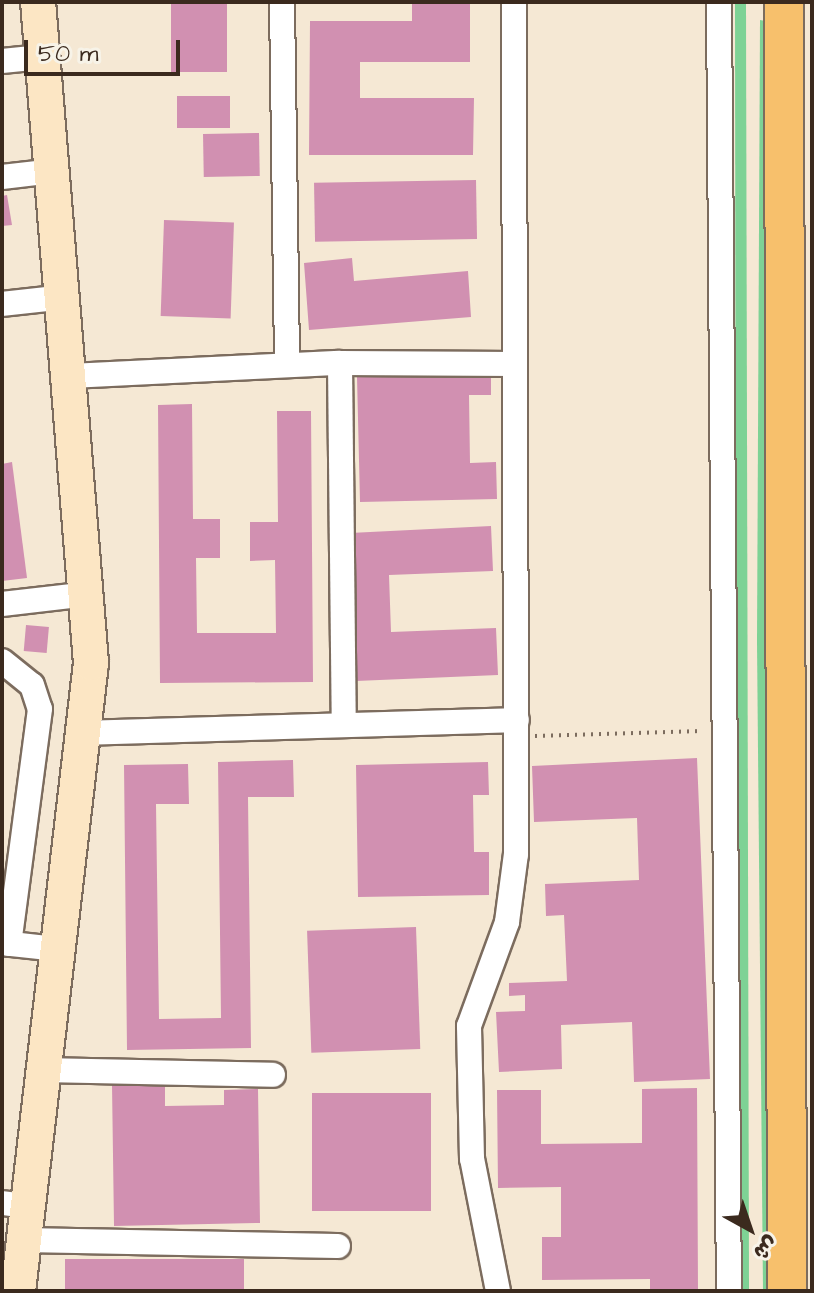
<!DOCTYPE html>
<meta charset="utf-8">
<style>
body{margin:0}
#map{position:relative;width:814px;height:1293px;overflow:hidden;background:#f5e8d4;font-family:"Architects Daughter","Playpen Sans Arabic",sans-serif}
div>[style]{position:absolute}
[style*='--x']{left:calc(var(--x)*1px);top:calc(var(--y)*1px);width:calc(var(--w)*1px);rotate:calc(var(--a)*1deg)}
.green>*{inset:0;background:#7ed295}
.building>*{inset:0;background:#d190b1;transform-origin:0 0}
.path>*{height:4px;margin-top:-2px;transform-origin:0;background:repeating-linear-gradient(90deg,#7c6c5e 0 2px,transparent 0 8px)}
.roads{filter:drop-shadow(2px 0 #7c6c5e) drop-shadow(-2px 0 #7c6c5e) drop-shadow(0 2px #7c6c5e) drop-shadow(0 -2px #7c6c5e)}
.street>*{height:24px;margin:-12px;padding:0 12px;transform-origin:12px;border-radius:12px;background:#fff}
.secondary>*{height:34px;margin:-17px;padding:0 17px;transform-origin:17px;border-radius:17px;background:#fce6c4}
.primary>*{height:38px;margin:-19px;padding:0 19px;transform-origin:19px;border-radius:19px;background:#f7c06c}
span{translate:-50% -50%;white-space:nowrap;text-align:center;line-height:1.15;-webkit-text-stroke:6px #f7f3e8;paint-order:stroke}
.frame{position:absolute;inset:0;border:4px solid #3b2a1e;pointer-events:none}
.north{position:absolute;left:710px;top:1189px;width:80px;height:80px;-webkit-text-stroke:6px #f7f3e8;paint-order:stroke;rotate:140deg;font-size:22px;font-weight:700;line-height:32px;text-align:center;color:#3b2a1e}
.north::after{content:'';display:block;margin:auto;width:28px;height:36px;background:#3b2a1e;clip-path:polygon(50% 0,100% 100%,50% 72%,0 100%)}
.scale{position:absolute;left:24px;top:40px;width:156px;height:36px;box-sizing:border-box;border:4px solid #3b2a1e;border-top:0;padding-left:10px;font-size:24px;line-height:28px;white-space:nowrap;color:#3b2a1e;-webkit-text-stroke:6px #f7f3e8;paint-order:stroke}
</style>
<div id="map">
<div class="green">
<div style="clip-path:polygon(735px 2px,746px 2px,749px 1291px,741px 1291px,736px 734px)"></div>
<div style="clip-path:polygon(760px 20px,765px 21px,768px 1291px,763px 1291px,757px 642px)"></div>
</div>
<div class="building">
<div style="left:171px;top:2px;width:56px;height:70px"></div>
<div style="clip-path:polygon(412px 2px,470px 2px,470px 62px,360px 62px,360px 98px,474px 98px,473px 155px,309px 155px,310px 21px,412px 21px)"></div>
<div style="left:177px;top:96px;width:53px;height:32px"></div>
<div style="left:259px;top:133px;width:43px;height:56px;rotate:89deg"></div>
<div style="left:476px;top:180px;width:59px;height:162px;rotate:89deg"></div>
<div style="clip-path:polygon(7px 195px,12px 225px,2px 226px,2px 196px)"></div>
<div style="left:164px;top:220px;width:70px;height:96px;rotate:2deg"></div>
<div style="clip-path:polygon(352px 258px,354px 281px,468px 271px,471px 317px,309px 330px,304px 263px)"></div>
<div style="clip-path:polygon(491px 373px,491px 395px,469px 395px,470px 463px,496px 462px,497px 499px,360px 502px,357px 377px)"></div>
<div style="clip-path:polygon(192px 404px,193px 519px,220px 519px,220px 558px,196px 558px,197px 633px,276px 633px,275px 560px,250px 561px,250px 522px,278px 522px,277px 411px,311px 411px,313px 682px,160px 683px,158px 405px)"></div>
<div style="clip-path:polygon(12px 462px,27px 578px,2px 581px,2px 464px)"></div>
<div style="clip-path:polygon(491px 526px,493px 571px,389px 575px,391px 632px,496px 628px,498px 675px,356px 681px,350px 533px)"></div>
<div style="left:26px;top:625px;width:23px;height:26px;rotate:5deg"></div>
<div style="clip-path:polygon(697px 758px,710px 1079px,634px 1082px,632px 1022px,561px 1025px,562px 1069px,499px 1072px,496px 1012px,525px 1011px,525px 995px,509px 996px,509px 983px,567px 981px,564px 915px,546px 916px,545px 884px,639px 880px,637px 818px,534px 822px,532px 766px)"></div>
<div style="clip-path:polygon(293px 760px,294px 797px,248px 797px,251px 1048px,127px 1050px,124px 765px,188px 764px,189px 804px,156px 804px,159px 1019px,221px 1018px,218px 762px)"></div>
<div style="clip-path:polygon(488px 762px,489px 795px,473px 795px,474px 852px,489px 852px,489px 895px,358px 897px,356px 765px)"></div>
<div style="left:416px;top:927px;width:122px;height:109px;rotate:88deg"></div>
<div style="clip-path:polygon(165px 1084px,165px 1106px,224px 1105px,224px 1090px,258px 1089px,260px 1223px,114px 1226px,112px 1085px)"></div>
<div style="clip-path:polygon(697px 1088px,698px 1291px,650px 1291px,650px 1279px,542px 1280px,542px 1237px,561px 1237px,561px 1187px,498px 1188px,497px 1090px,541px 1090px,541px 1144px,642px 1143px,642px 1089px)"></div>
<div style="left:312px;top:1093px;width:119px;height:118px"></div>
<div style="left:244px;top:1259px;width:32px;height:179px;rotate:90deg"></div>
</div>
<div class="path">
<div style="--x:535;--y:736;--w:167;--a:-1.7"></div>
</div>
<div class="roads">
<div class="street">
<div style="--x:282;--y:2;--w:363;--a:89.2"></div>
<div style="--x:719;--y:2;--w:1289;--a:89.56"></div>
<div style="--x:2;--y:61;--w:40;--a:-5.7"></div>
<div style="--x:2;--y:177;--w:51;--a:-6.7"></div>
<div style="--x:2;--y:304;--w:63;--a:-6.3"></div>
<div style="--x:340;--y:363;--w:362;--a:89.4"></div>
<div style="--x:70;--y:376;--w:270;--a:-2.8"></div>
<div style="--x:340;--y:363;--w:175;--a:0.3"></div>
<div style="--x:515;--y:364;--w:362;--a:-90.2"></div>
<div style="--x:2;--y:604;--w:88;--a:-6.6"></div>
<div style="--x:2;--y:661;--w:38;--a:39"></div>
<div style="--x:32;--y:685;--w:25;--a:72"></div>
<div style="--x:40;--y:709;--w:237;--a:97.5"></div>
<div style="--x:84;--y:733;--w:433;--a:-1.7"></div>
<div style="--x:2;--y:943;--w:54;--a:6.3"></div>
<div style="--x:42;--y:1070;--w:231;--a:1.2"></div>
<div style="--x:2;--y:1203;--w:26;--a:7"></div>
<div style="--x:23;--y:1240;--w:315;--a:1.1"></div>
<div style="--x:498;--y:1291;--w:135;--a:-101.1"></div>
<div style="--x:472;--y:1159;--w:133;--a:-91.3"></div>
<div style="--x:469;--y:1026;--w:111;--a:-69.9"></div>
<div style="--x:507;--y:922;--w:69;--a:-82.5"></div>
<div style="--x:516;--y:854;--w:490;--a:-90.1"></div>
</div>
<div class="secondary">
<div style="--x:18;--y:1291;--w:632;--a:-83.37"></div>
<div style="--x:91;--y:663;--w:663;--a:-94.58"></div>
</div>
<div class="primary">
<div style="--x:784;--y:2;--w:1289;--a:89.87"></div>
</div>
</div>
<div class="frame"></div>
<div class="north">ش</div>
<div class="scale">50 m</div>
</div>
